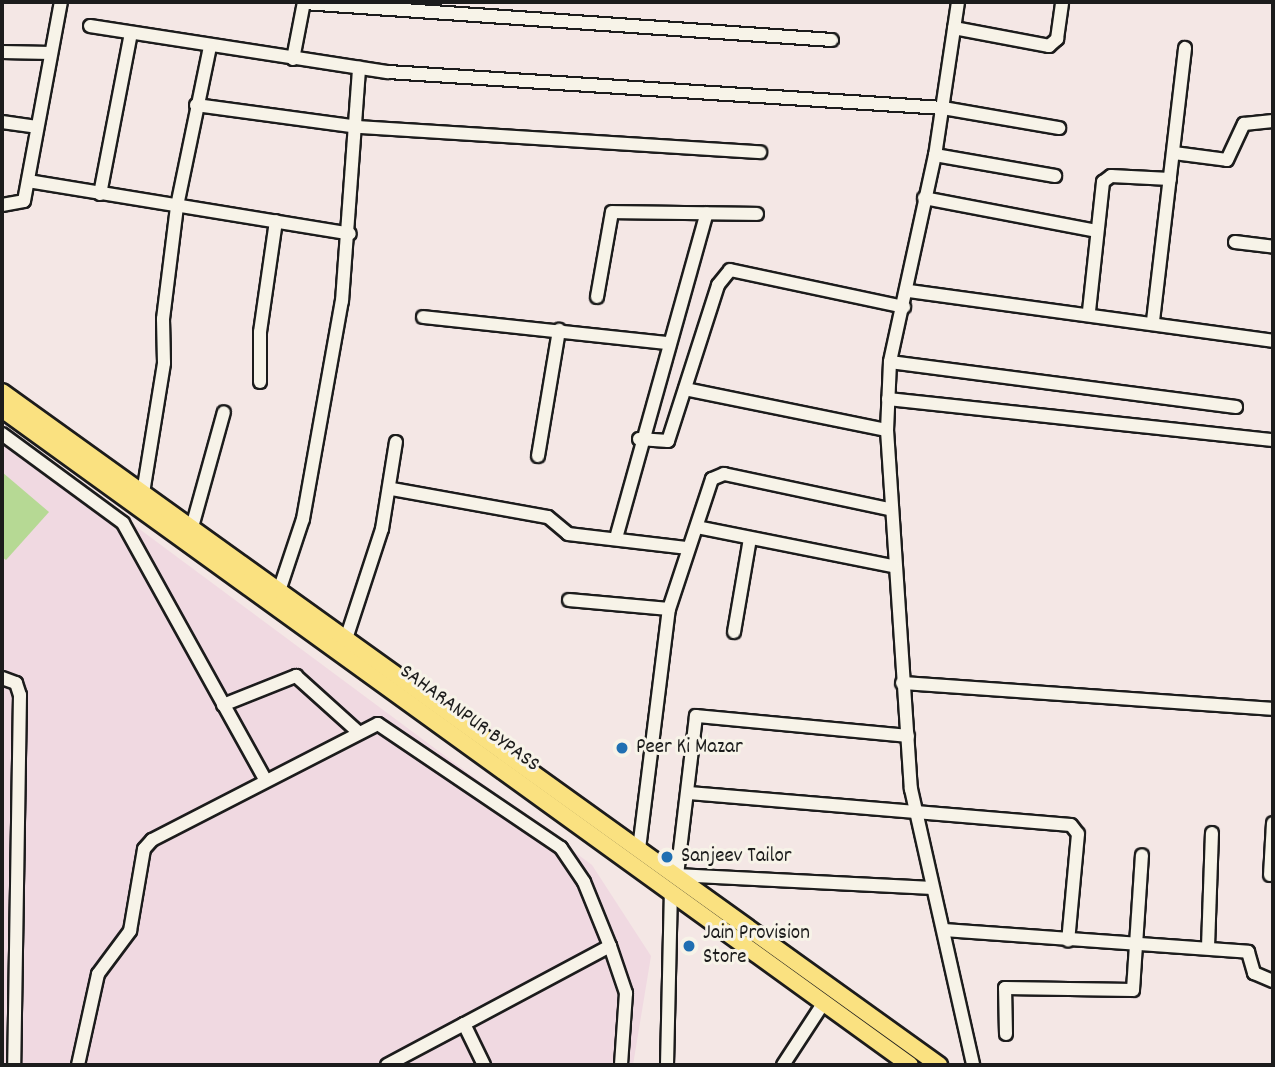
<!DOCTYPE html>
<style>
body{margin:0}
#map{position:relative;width:1275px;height:1067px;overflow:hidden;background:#f4e7e5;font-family:Dekko,sans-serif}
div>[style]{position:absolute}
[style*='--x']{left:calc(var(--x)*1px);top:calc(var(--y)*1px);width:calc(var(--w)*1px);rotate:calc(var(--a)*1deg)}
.built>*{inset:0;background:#f0d9e1}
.green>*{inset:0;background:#b6d994}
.roads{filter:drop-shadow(2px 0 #1c1c1c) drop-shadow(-2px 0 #1c1c1c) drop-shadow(0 2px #1c1c1c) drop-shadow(0 -2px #1c1c1c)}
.minor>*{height:12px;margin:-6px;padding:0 6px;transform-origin:6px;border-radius:6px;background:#f7f3e8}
.major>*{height:16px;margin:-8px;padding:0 8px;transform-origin:8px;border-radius:8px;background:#fae180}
.dots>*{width:19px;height:19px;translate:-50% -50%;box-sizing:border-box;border:4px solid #f7f3e8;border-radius:50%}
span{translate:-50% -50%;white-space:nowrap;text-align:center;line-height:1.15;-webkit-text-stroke:6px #f7f3e8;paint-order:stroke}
.street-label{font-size:21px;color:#1c1c1c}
.poi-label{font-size:21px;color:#1c1c1c}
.left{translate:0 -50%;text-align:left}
.frame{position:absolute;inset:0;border:4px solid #1c1c1c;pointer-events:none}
</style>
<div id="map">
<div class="built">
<div style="clip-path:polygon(2px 427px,592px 865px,651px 956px,633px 1065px,2px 1065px)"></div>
</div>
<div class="green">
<div style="clip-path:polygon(2px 472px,49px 512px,6px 560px,2px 557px)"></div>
</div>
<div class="roads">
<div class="minor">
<div style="--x:958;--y:2;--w:155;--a:98.5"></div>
<div style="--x:935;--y:155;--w:212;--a:102.3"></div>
<div style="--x:890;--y:362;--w:68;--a:92.5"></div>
<div style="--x:887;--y:430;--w:360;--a:86.2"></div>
<div style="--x:911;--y:789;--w:283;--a:77.3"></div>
<div style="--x:304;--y:3;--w:529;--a:4.01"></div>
<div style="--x:90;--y:26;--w:302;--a:8.8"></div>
<div style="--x:388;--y:72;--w:556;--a:3.71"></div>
<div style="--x:943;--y:108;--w:118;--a:9.8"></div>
<div style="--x:954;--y:28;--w:97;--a:10.7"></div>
<div style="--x:1049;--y:46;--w:11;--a:-41"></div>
<div style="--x:1057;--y:39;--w:37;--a:-82"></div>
<div style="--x:2;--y:52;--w:49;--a:1.2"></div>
<div style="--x:293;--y:59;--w:58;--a:-79.1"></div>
<div style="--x:196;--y:105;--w:164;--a:7.7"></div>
<div style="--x:359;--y:127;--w:402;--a:3.6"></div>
<div style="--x:2;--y:122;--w:35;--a:8"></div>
<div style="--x:1174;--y:153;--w:53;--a:7.5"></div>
<div style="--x:1227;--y:160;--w:40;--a:-65"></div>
<div style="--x:1244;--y:124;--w:29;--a:-6"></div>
<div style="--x:935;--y:155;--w:122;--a:9.9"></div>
<div style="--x:28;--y:181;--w:326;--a:9.3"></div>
<div style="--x:100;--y:194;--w:164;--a:-79.1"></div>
<div style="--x:924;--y:198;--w:176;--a:10.8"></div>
<div style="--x:2;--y:205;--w:22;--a:-10"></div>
<div style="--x:24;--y:201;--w:202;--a:-79.5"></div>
<div style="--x:1235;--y:242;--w:38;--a:7"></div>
<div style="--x:909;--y:291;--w:367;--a:7.8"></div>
<div style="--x:597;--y:297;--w:86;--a:-80"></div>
<div style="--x:612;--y:212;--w:145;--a:0.8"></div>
<div style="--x:1089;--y:311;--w:130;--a:-83.8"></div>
<div style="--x:1103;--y:182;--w:10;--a:-37"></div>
<div style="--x:1111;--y:176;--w:59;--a:2.9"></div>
<div style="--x:423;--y:317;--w:246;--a:6.1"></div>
<div style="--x:1153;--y:321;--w:275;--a:-83.3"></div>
<div style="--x:890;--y:362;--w:349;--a:7.4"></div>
<div style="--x:260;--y:382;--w:50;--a:-90"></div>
<div style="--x:260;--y:332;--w:112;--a:-81.8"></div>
<div style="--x:685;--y:389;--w:206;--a:11.5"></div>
<div style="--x:888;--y:399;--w:387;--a:6.1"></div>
<div style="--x:2;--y:434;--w:150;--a:36.3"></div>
<div style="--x:123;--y:523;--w:293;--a:61"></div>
<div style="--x:639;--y:439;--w:29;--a:4"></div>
<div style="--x:668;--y:441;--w:164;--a:-72.2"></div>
<div style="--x:718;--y:285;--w:19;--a:-51"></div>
<div style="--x:730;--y:270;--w:178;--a:12"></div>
<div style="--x:538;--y:456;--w:128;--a:-80.5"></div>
<div style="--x:392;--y:489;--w:158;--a:10.2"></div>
<div style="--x:548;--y:517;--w:26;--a:40"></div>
<div style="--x:568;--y:534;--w:121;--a:6.7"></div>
<div style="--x:143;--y:493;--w:132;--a:-80.8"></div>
<div style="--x:164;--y:363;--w:44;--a:-91.3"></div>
<div style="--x:163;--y:319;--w:114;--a:-82.9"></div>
<div style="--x:177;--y:206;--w:162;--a:-78.3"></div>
<div style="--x:192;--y:527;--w:119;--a:-74.5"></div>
<div style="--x:697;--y:527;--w:200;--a:11.3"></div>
<div style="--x:616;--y:538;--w:337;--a:-74.4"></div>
<div style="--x:278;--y:594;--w:79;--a:-71.6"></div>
<div style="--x:303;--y:519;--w:221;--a:-79.9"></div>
<div style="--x:342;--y:301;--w:234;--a:-85.8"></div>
<div style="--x:569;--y:600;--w:100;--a:5.1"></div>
<div style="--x:734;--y:632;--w:95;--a:-80.3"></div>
<div style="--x:346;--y:639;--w:116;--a:-71.9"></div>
<div style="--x:382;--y:529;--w:88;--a:-80.9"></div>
<div style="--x:2;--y:678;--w:15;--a:20"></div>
<div style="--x:16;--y:683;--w:13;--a:72"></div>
<div style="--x:20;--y:695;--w:370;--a:90.9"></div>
<div style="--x:902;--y:683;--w:372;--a:4"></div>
<div style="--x:223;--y:705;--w:79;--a:-21.7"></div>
<div style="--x:296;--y:676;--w:82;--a:42"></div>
<div style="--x:908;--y:736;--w:213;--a:-174.6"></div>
<div style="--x:696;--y:716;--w:160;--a:96.8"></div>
<div style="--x:677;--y:875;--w:255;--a:2.9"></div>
<div style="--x:689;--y:793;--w:383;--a:4.8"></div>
<div style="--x:1071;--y:825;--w:11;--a:52"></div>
<div style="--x:1078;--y:834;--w:107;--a:95.3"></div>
<div style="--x:639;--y:849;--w:242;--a:-82.9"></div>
<div style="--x:669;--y:609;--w:137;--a:-71.7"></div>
<div style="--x:712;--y:479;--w:13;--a:-23"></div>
<div style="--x:724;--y:474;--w:169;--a:12"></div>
<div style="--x:1270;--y:875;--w:52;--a:-86.7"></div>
<div style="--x:944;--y:930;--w:305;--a:4.1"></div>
<div style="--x:1248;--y:952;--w:22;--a:74"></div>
<div style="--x:1254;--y:973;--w:21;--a:23"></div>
<div style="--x:610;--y:946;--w:50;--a:71.2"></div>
<div style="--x:626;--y:993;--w:72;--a:94"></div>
<div style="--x:1208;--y:947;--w:114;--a:-88"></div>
<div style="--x:1006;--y:1034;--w:46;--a:-91.2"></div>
<div style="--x:1005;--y:988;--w:128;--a:0.9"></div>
<div style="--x:1133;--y:990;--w:135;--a:-86.2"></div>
<div style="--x:78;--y:1065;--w:93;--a:-77.6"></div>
<div style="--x:98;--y:974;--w:54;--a:-53.3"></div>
<div style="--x:130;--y:931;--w:83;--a:-80.3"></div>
<div style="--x:144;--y:849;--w:12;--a:-48"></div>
<div style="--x:152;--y:840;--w:254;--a:-27.2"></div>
<div style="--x:378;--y:724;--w:221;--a:34.1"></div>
<div style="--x:561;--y:848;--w:41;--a:55.9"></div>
<div style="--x:584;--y:882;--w:69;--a:67.9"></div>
<div style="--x:610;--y:946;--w:166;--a:151.9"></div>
<div style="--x:387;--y:1065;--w:87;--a:-28"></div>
<div style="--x:464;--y:1024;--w:46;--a:64"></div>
<div style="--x:667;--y:1065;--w:173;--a:-88.7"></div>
<div style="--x:783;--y:1065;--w:75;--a:-56.9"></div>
</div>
<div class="major">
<div style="--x:2;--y:392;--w:1154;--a:35.69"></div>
<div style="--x:2;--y:409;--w:1120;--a:35.85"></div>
</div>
</div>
<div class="dots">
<div style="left:622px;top:748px;background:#1f6fb2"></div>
<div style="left:667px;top:857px;background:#1f6fb2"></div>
<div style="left:689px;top:946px;background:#1f6fb2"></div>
</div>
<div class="street-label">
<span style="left:469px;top:719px;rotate:36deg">SAHARANPUR BYPASS</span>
</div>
<div class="poi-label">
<span class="left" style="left:636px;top:748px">Peer Ki Mazar</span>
<span class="left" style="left:681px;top:857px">Sanjeev Tailor</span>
<span class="left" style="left:703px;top:946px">Jain Provision<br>Store</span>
</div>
<div class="frame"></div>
</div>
